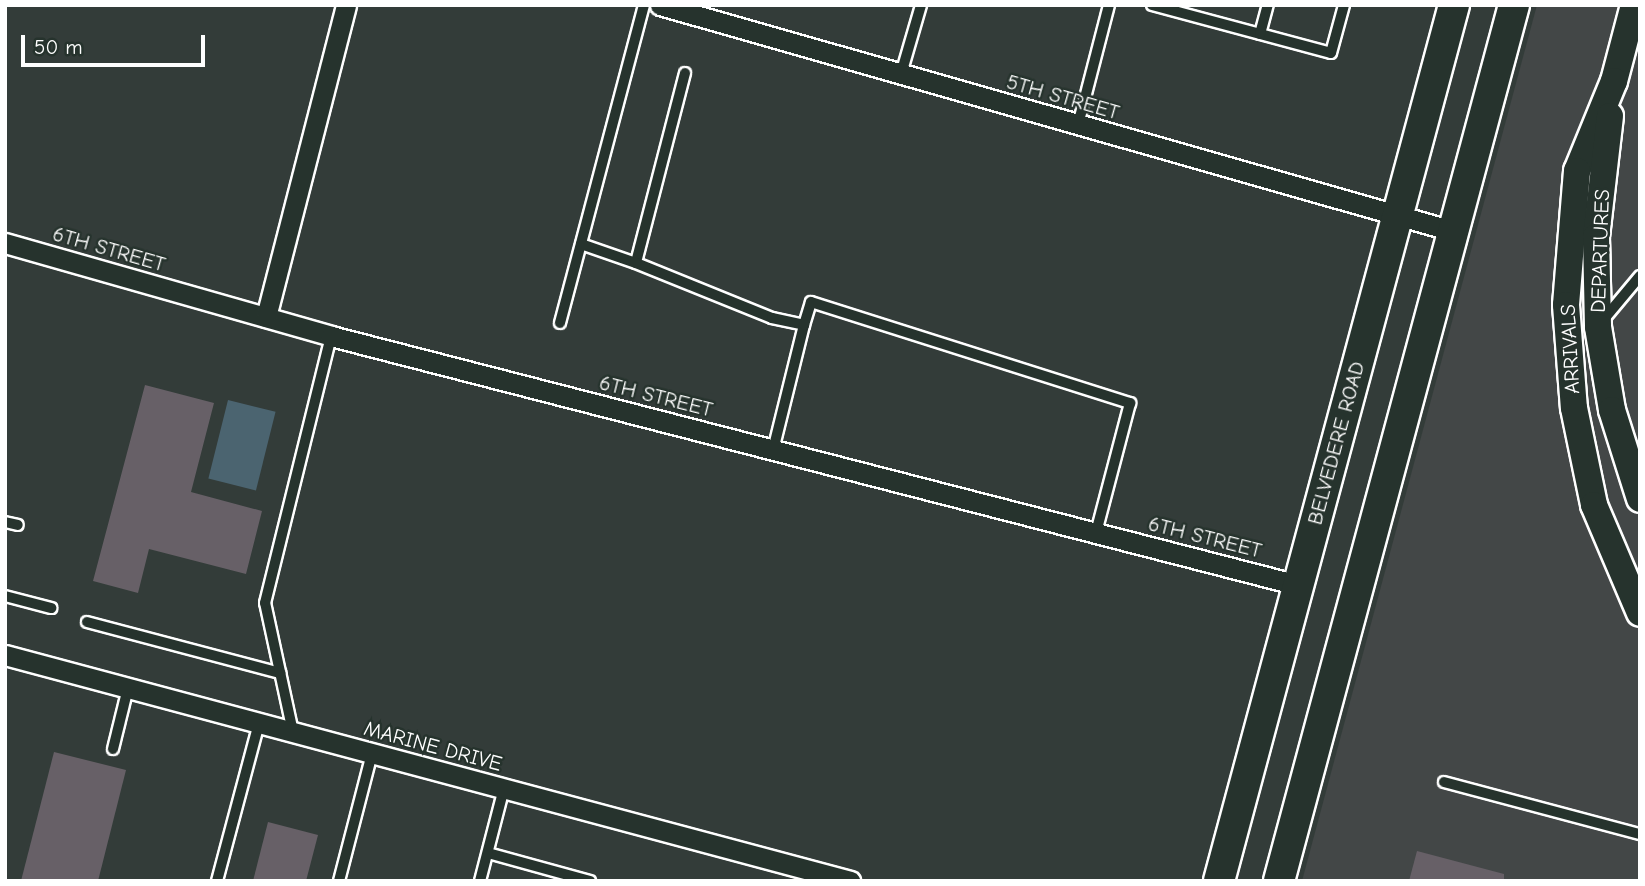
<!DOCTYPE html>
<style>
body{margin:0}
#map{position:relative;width:1645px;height:886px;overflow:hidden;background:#333c39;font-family:"Comic Neue",sans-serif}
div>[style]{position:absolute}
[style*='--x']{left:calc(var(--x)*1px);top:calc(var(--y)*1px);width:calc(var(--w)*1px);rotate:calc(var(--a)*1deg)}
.built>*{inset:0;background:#434747}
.water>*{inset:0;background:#4b6470;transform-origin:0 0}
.building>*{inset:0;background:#676067}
.roads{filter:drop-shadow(2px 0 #fff) drop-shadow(-2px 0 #fff) drop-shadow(0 2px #fff) drop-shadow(0 -2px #fff)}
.lane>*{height:10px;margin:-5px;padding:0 5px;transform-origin:5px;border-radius:5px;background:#26332d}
.street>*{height:19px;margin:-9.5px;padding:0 9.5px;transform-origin:9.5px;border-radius:9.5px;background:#26332d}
.secondary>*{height:26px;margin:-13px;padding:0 13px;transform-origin:13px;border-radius:13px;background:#26332d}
.primary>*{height:30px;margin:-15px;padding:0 15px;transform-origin:15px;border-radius:15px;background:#26332d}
span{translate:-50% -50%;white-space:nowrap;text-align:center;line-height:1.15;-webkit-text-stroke:5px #26332d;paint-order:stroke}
.street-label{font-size:21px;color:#fff}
.frame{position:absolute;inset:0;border:7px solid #fff;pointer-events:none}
.scale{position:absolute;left:21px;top:35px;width:184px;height:32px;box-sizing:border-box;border:4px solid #fff;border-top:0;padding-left:9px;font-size:21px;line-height:24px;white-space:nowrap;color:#fff;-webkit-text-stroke:5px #26332d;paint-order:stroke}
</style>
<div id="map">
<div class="built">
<div style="clip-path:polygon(1537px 5px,1640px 5px,1640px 881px,1302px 881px)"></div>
</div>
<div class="water">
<div style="left:228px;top:400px;width:49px;height:81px;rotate:14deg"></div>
</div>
<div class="building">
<div style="clip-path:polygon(145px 385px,214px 403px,191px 492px,262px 511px,246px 574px,149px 549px,138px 593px,93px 581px)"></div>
<div style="clip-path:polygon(54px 752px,126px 770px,98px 881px,21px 881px)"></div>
<div style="clip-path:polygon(268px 822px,318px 835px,306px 881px,253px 881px)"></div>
<div style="clip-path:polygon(1417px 851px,1504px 874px,1504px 881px,1409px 881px)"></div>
</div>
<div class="roads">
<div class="lane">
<div style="--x:1152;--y:5;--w:185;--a:15"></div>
<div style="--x:1331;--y:53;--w:50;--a:-74.8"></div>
<div style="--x:1260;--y:34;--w:30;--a:-75"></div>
<div style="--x:685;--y:73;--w:196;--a:104.5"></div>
<div style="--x:636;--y:263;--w:147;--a:22"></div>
<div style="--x:772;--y:318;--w:33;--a:12"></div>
<div style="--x:804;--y:325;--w:129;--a:103.9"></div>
<div style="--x:901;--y:74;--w:72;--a:-73.8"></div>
<div style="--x:1078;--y:125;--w:124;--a:-75.5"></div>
<div style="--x:581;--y:244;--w:58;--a:19.1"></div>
<div style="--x:1604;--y:319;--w:56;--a:-50.1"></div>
<div style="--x:560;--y:323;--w:329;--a:-75.2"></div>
<div style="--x:804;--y:325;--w:24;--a:-73"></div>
<div style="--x:811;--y:302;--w:335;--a:17.6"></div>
<div style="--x:1130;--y:403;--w:134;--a:104.7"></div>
<div style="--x:5;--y:522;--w:13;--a:13"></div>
<div style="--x:5;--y:596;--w:48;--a:14.6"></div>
<div style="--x:87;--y:622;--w:200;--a:14.8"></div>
<div style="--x:293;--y:732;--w:132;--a:-102.2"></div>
<div style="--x:265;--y:603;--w:275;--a:-76.1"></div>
<div style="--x:113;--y:749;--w:63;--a:-76.2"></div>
<div style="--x:1444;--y:782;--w:203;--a:14.9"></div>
<div style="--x:488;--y:853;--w:106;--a:15.4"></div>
<div style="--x:217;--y:881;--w:163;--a:-75.1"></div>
<div style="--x:339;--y:881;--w:132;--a:-75.5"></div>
<div style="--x:480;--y:881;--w:96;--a:-75.5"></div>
</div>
<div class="street">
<div style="--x:660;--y:5;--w:825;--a:15.91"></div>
<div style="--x:5;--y:243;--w:339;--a:15.9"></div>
<div style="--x:331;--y:336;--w:999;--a:14.44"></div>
<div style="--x:266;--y:317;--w:322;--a:-75.6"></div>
<div style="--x:5;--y:655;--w:875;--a:14.97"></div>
</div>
<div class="secondary">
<div style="--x:1634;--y:5;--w:79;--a:104.7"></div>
<div style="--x:1614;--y:81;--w:97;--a:112.3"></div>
<div style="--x:1577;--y:171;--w:134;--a:94.7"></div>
<div style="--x:1566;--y:305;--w:103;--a:85.6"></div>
<div style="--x:1574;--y:408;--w:99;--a:78.3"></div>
<div style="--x:1594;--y:505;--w:117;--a:66.9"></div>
<div style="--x:1610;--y:116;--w:122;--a:96.6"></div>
<div style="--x:1596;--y:237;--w:90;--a:88.7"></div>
<div style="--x:1598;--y:327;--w:84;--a:80.4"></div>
<div style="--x:1612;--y:410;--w:93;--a:72.5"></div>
</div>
<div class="primary">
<div style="--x:1219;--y:881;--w:907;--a:-74.98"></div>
<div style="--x:1279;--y:881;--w:907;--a:-74.98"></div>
</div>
</div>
<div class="street-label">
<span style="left:1063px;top:97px;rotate:16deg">5TH STREET</span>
<span style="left:109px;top:249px;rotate:16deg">6TH STREET</span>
<span style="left:1600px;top:251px;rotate:-88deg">DEPARTURES</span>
<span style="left:1570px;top:349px;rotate:-93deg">ARRIVALS</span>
<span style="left:656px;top:396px;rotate:14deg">6TH STREET</span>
<span style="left:1336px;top:443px;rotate:-75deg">BELVEDERE ROAD</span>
<span style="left:1205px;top:537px;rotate:14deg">6TH STREET</span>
<span style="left:433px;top:746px;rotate:15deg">MARINE DRIVE</span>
</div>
<div class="frame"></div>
<div class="scale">50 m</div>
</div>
